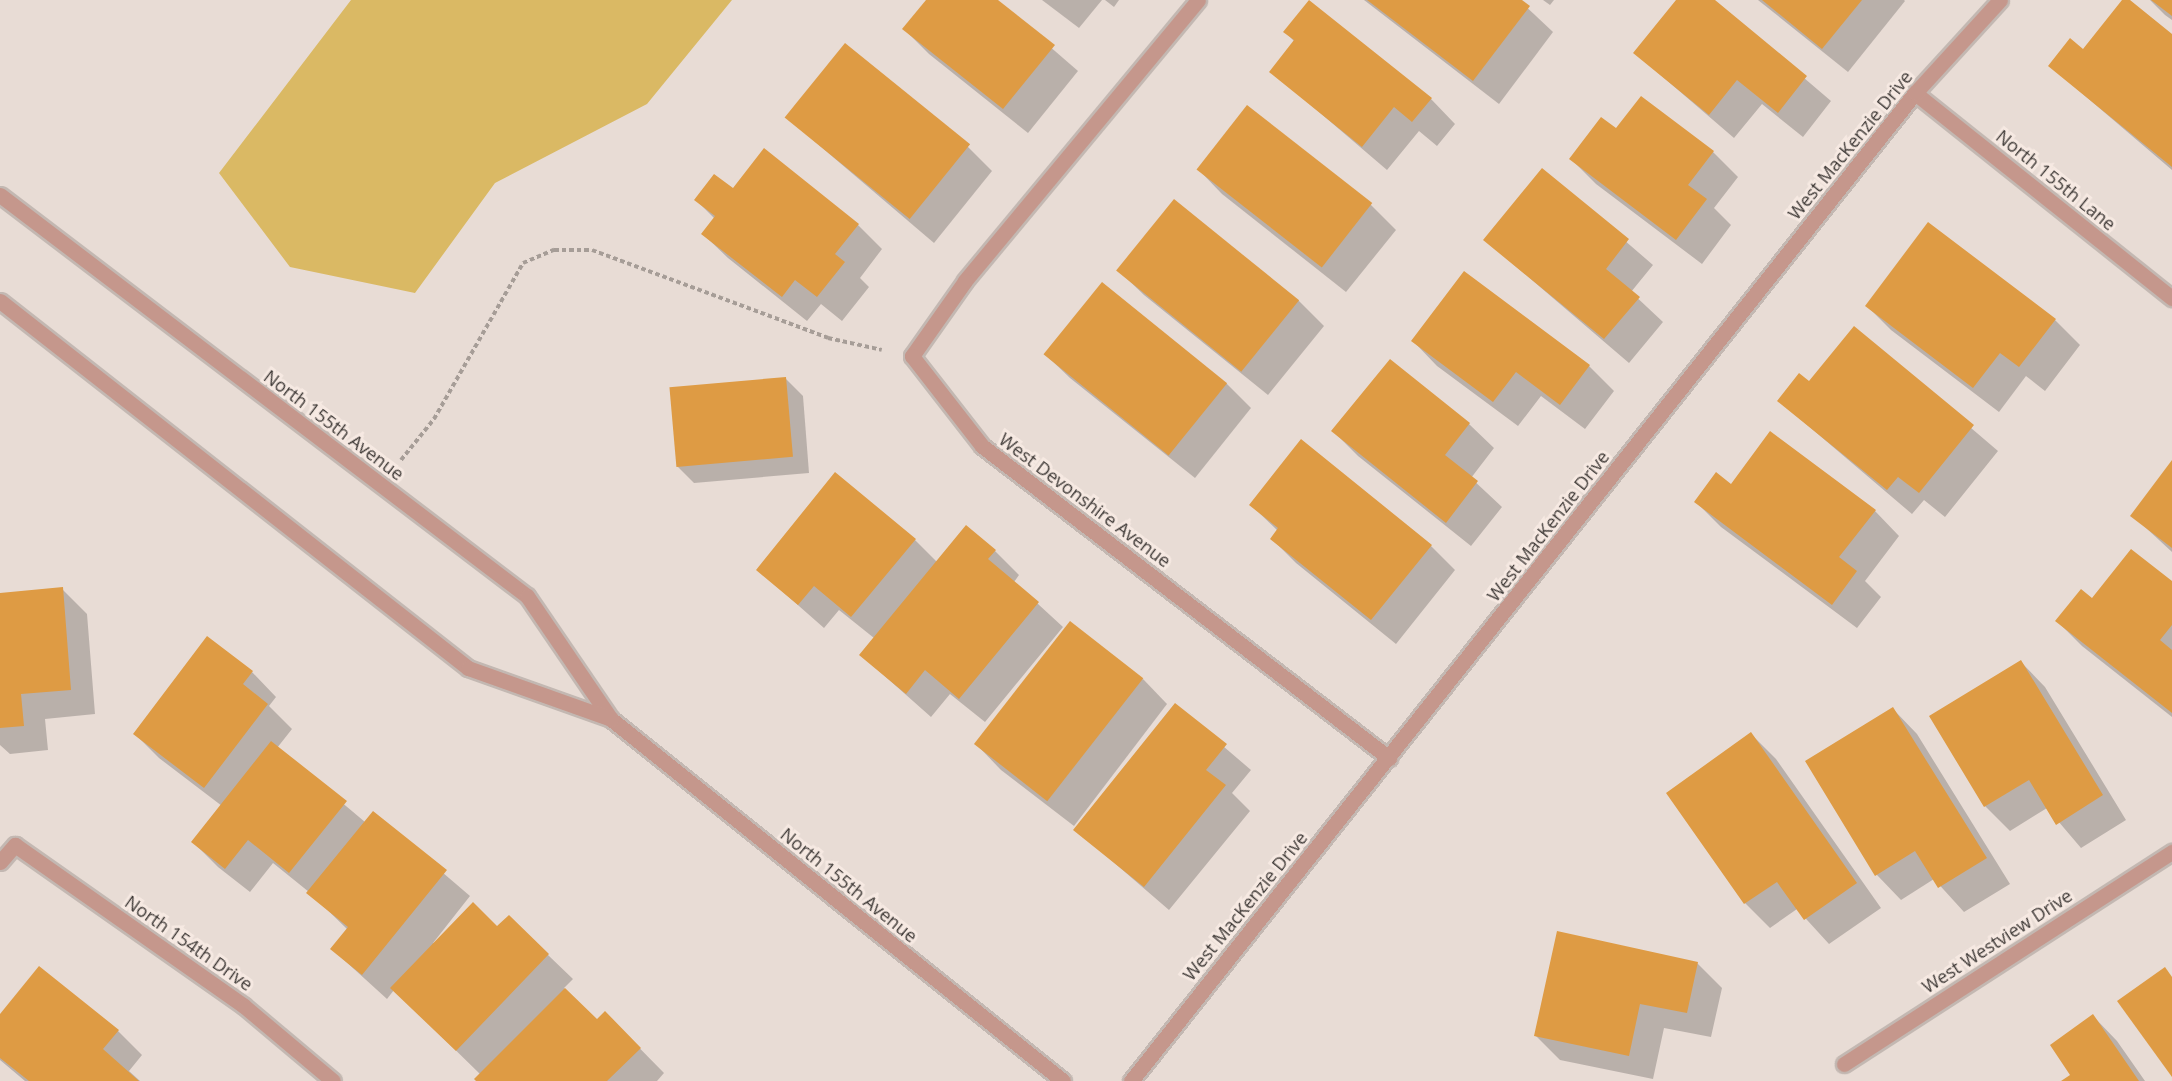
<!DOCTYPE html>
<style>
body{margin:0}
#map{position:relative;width:2172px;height:1081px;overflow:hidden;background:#e8dcd5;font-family:"Open Sans",sans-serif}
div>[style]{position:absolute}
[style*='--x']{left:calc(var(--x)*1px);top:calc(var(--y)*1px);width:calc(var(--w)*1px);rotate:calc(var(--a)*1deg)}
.green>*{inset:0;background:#dab964}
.shadow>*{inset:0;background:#0003}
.building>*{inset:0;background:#de9b44;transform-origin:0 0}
.path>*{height:4px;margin-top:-2px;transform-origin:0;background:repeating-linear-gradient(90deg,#a69d97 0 4.5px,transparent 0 7.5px)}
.roads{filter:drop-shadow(2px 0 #c3b8b2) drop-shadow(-2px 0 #c3b8b2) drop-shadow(0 2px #c3b8b2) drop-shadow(0 -2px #c3b8b2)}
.minor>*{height:15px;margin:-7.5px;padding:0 7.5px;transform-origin:7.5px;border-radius:7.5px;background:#c5978c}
span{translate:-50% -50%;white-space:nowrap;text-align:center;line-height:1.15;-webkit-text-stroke:6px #f6e9e2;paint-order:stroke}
.street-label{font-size:18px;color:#3f3a37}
</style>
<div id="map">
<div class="green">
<div style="clip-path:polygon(351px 0,732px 0,647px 104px,495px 183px,415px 293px,290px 267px,219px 173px)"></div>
</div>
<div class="shadow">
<div style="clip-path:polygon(928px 0,996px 0,1078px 71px,1028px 133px,929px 54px,904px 29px)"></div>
<div style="clip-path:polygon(1042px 0,1102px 0,1079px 28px)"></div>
<div style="clip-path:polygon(1105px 0,1119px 0,1114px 7px)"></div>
<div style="clip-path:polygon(1364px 0,1519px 0,1553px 32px,1499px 104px)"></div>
<div style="clip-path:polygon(1543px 0,1554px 0,1550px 5px)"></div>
<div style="clip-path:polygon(1678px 0,1713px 0,1831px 101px,1803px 137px,1762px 104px,1734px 138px,1635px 53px)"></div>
<div style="clip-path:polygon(1758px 0,1904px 0,1905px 1px,1848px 72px)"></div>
<div style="clip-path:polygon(2124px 0,2172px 36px,2172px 170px,2050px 66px,2083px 51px)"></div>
<div style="clip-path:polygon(2150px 0,2172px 0,2172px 20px,2165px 15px)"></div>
<div style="clip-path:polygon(1285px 32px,1431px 99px,1455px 124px,1437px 146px,1419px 131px,1387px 170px,1271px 71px,1295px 42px)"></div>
<div style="clip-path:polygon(1247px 107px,1371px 205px,1396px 230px,1346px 292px,1222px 194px,1198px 169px)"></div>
<div style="clip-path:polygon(786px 117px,968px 147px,992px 171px,934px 243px)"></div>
<div style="clip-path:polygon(1616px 130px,1713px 152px,1738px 177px,1714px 208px,1731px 225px,1702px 264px,1596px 184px,1571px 159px)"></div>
<div style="clip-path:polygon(1543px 170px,1653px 265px,1631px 292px,1663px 322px,1629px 363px,1485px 240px)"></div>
<div style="clip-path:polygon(733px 190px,858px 225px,882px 249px,860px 278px,869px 287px,842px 321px,821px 304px,807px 321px,728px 258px,703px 234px,715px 219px,696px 200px)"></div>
<div style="clip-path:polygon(1174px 201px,1299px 301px,1324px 326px,1268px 395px,1144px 295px,1119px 271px)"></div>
<div style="clip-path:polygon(1929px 224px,2055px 320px,2080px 345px,2045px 391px,2026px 376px,1999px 412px,1891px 330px,1867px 306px)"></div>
<div style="clip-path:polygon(1464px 273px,1589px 366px,1614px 391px,1585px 429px,1541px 396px,1518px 426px,1437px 366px,1413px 341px)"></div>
<div style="clip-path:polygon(1854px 328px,1998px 451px,1945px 517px,1924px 500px,1912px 514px,1779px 401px,1809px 383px)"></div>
<div style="clip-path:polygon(1045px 354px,1227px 384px,1251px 408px,1195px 478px,1070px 378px)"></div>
<div style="clip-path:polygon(785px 378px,803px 396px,809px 473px,694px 483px,677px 466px)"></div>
<div style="clip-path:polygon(1469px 424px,1494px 448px,1471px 478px,1502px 507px,1471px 546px,1358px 456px,1333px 431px)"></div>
<div style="clip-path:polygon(2172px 462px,2172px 552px,2132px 515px)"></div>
<div style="clip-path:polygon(1731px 486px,1875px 511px,1899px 536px,1865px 581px,1881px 597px,1857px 628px,1721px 527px,1696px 502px)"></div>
<div style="clip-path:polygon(1251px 505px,1431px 546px,1455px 570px,1396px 644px,1296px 563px,1272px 539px,1278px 531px)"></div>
<div style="clip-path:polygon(915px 540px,937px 562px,995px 551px,1019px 575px,1014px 582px,1063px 627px,985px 722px,950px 694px,931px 717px,861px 655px,874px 638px,839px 610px,824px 628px,758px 570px)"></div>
<div style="clip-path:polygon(2172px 583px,2172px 717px,2082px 646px,2057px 621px,2092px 600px)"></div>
<div style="clip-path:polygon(62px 589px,87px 614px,95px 714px,45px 719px,48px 750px,10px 754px,0 745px,0 595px)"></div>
<div style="clip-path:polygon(2021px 662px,2045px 687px,2126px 820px,2081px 848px,2047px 808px,2010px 831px,1985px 806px)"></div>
<div style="clip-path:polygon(252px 672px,276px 697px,269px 706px,292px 729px,277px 748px,365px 822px,373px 813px,470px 896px,433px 943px,497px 928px,548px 955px,573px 979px,564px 988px,597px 1021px,605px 1013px,664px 1073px,657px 1081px,478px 1081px,480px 1074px,394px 990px,387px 999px,332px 949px,348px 930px,309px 892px,273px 863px,250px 892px,218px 867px,193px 842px,222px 806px,159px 758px,135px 734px)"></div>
<div style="clip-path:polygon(1143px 679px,1167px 704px,1074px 826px,1001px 770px,977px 745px)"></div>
<div style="clip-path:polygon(1175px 705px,1251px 770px,1232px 793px,1250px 811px,1169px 910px,1075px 829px)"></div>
<div style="clip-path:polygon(1893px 709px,1917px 734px,2010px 884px,1964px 912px,1934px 879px,1901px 900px,1877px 875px,1807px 762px)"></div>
<div style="clip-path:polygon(1751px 734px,1776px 759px,1881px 908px,1829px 944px,1797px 909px,1770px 928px,1745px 903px)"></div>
<div style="clip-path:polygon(1697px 963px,1722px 988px,1711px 1037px,1664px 1028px,1653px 1079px,1560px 1060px,1535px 1035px)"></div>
<div style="clip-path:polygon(2093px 1016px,2117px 1041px,2145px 1081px,2064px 1081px,2072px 1075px)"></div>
<div style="clip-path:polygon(0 1017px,118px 1031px,142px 1055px,129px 1071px,140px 1081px,25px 1081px,0 1060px)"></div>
</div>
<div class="building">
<div style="clip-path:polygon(926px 0,998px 0,1055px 45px,1003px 109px,902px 29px)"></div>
<div style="clip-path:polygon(1309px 0,1432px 98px,1412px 122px,1394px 107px,1362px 147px,1269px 72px,1294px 40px,1283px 32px)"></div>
<div style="clip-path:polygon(1367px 0,1522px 0,1530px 6px,1473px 81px)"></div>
<div style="clip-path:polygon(1676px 0,1715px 0,1807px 76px,1778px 113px,1737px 80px,1709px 115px,1633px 53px)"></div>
<div style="clip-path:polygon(1762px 0,1862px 0,1822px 49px)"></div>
<div style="clip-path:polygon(2122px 0,2130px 0,2172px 34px,2172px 167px,2048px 66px,2070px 38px,2083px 49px)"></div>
<div style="clip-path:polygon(2151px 0,2172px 0,2172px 16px)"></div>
<div style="left:845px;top:43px;width:161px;height:96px;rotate:39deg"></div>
<div style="clip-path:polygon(1641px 96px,1714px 151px,1688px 185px,1707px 199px,1676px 240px,1569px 159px,1601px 117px,1616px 128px)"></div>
<div style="left:1247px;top:105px;width:159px;height:82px;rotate:38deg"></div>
<div style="clip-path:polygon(764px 148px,859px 224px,835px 254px,845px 262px,817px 297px,795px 280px,782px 297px,701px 234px,715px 216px,694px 200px,714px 174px,733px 188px)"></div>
<div style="clip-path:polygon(1542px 168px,1629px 239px,1606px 269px,1640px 297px,1604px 339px,1483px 240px)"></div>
<div style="left:1174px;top:199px;width:161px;height:92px;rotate:39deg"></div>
<div style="clip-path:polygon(1928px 222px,2056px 319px,2019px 367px,2000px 353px,1973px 388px,1865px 306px)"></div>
<div style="clip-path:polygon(1464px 271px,1590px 365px,1560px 405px,1516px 372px,1493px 402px,1411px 341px)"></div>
<div style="left:1102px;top:282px;width:161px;height:93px;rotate:39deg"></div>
<div style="clip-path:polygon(1854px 326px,1974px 425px,1919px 493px,1898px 477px,1887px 490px,1777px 401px,1799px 373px,1809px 381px)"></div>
<div style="clip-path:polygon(1390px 359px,1470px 423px,1445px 455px,1478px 481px,1446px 523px,1331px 431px)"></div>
<div style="left:786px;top:377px;width:80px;height:117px;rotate:85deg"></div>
<div style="clip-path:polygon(1770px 431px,1876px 510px,1839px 557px,1857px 571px,1832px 605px,1694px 502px,1716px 472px,1731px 484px)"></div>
<div style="clip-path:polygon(1301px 439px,1432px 545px,1371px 620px,1270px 539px,1278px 528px,1249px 505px)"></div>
<div style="clip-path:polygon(2172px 460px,2172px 548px,2130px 516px)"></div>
<div style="clip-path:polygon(835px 472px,916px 539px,851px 617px,814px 586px,798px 605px,756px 570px)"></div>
<div style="clip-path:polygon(966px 525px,996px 550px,988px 559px,1039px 602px,959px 699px,925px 670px,906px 694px,859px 655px)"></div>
<div style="clip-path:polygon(2131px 549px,2172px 581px,2172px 625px,2160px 640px,2172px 650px,2172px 713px,2055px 621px,2081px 589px,2092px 598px)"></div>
<div style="clip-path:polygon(63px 587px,71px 690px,21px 694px,24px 726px,0 728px,0 593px)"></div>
<div style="left:1070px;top:621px;width:93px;height:156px;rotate:38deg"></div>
<div style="clip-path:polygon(207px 636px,253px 671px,243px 684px,268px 704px,204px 788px,133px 734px)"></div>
<div style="clip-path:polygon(2021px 660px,2103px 795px,2056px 825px,2029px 780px,1984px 807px,1929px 716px)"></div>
<div style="clip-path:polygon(1175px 703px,1227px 744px,1206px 770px,1226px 785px,1144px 887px,1073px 830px)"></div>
<div style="clip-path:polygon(1893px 707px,1987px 858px,1938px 888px,1915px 851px,1875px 876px,1805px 761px)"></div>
<div style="clip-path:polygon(1751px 732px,1857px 883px,1804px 920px,1777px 882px,1744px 904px,1666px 793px)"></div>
<div style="clip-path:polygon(271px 741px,347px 801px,289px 873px,248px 840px,225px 869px,191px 842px)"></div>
<div style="clip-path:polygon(373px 811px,447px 870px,362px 975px,330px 949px,348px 927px,306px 893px)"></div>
<div style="clip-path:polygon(473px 902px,497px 926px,509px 915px,549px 954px,456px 1051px,390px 988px)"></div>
<div style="clip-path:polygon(1557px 931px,1698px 962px,1687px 1013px,1640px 1004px,1629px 1056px,1534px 1036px)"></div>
<div style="clip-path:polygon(39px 966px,119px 1030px,103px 1049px,139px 1081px,29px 1081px,0 1058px,0 1014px)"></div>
<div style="clip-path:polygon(2165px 967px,2172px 977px,2172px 1077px,2117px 1001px)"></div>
<div style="clip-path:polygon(565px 988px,597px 1019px,605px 1011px,641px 1048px,607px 1081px,476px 1081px,474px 1079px)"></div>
<div style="clip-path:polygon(2093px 1014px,2139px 1081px,2061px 1081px,2070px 1075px,2050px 1045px)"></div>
</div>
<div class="path">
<div style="--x:401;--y:460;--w:53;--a:-51.2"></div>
<div style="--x:434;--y:419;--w:180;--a:-60.3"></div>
<div style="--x:523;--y:263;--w:34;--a:-23"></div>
<div style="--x:554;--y:250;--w:38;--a:0"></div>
<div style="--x:592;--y:250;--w:252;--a:20.4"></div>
<div style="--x:828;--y:338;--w:55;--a:12.5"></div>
</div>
<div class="roads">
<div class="minor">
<div style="--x:1198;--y:0;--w:365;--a:129.7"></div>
<div style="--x:965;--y:281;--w:92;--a:125.2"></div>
<div style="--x:912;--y:356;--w:114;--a:52.1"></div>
<div style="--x:982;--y:446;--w:513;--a:37.47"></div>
<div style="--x:1915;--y:93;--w:329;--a:38.6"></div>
<div style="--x:0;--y:195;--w:662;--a:37.27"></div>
<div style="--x:527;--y:596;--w:149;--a:55.7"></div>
<div style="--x:611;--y:719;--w:579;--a:38.69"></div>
<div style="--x:0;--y:301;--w:595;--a:38.1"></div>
<div style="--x:468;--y:668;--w:152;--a:19.6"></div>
<div style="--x:0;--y:862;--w:23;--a:-49"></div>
<div style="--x:15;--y:845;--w:280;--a:35.1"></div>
<div style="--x:244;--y:1006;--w:116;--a:40.1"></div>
<div style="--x:1844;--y:1064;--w:391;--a:-32.9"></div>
<div style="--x:1131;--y:1081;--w:1261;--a:-51.57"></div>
<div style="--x:1915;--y:93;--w:126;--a:-47.6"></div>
</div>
</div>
<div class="street-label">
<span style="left:1850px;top:145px;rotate:-51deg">West MacKenzie Drive</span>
<span style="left:2056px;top:180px;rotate:39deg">North 155th Lane</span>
<span style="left:334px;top:425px;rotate:37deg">North 155th Avenue</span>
<span style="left:1085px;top:500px;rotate:37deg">West Devonshire Avenue</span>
<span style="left:1548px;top:526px;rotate:-52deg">West MacKenzie Drive</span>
<span style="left:849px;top:885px;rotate:39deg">North 155th Avenue</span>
<span style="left:1245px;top:906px;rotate:-51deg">West MacKenzie Drive</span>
<span style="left:1997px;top:941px;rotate:-33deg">West Westview Drive</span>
<span style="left:189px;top:943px;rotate:35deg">North 154th Drive</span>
</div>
</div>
